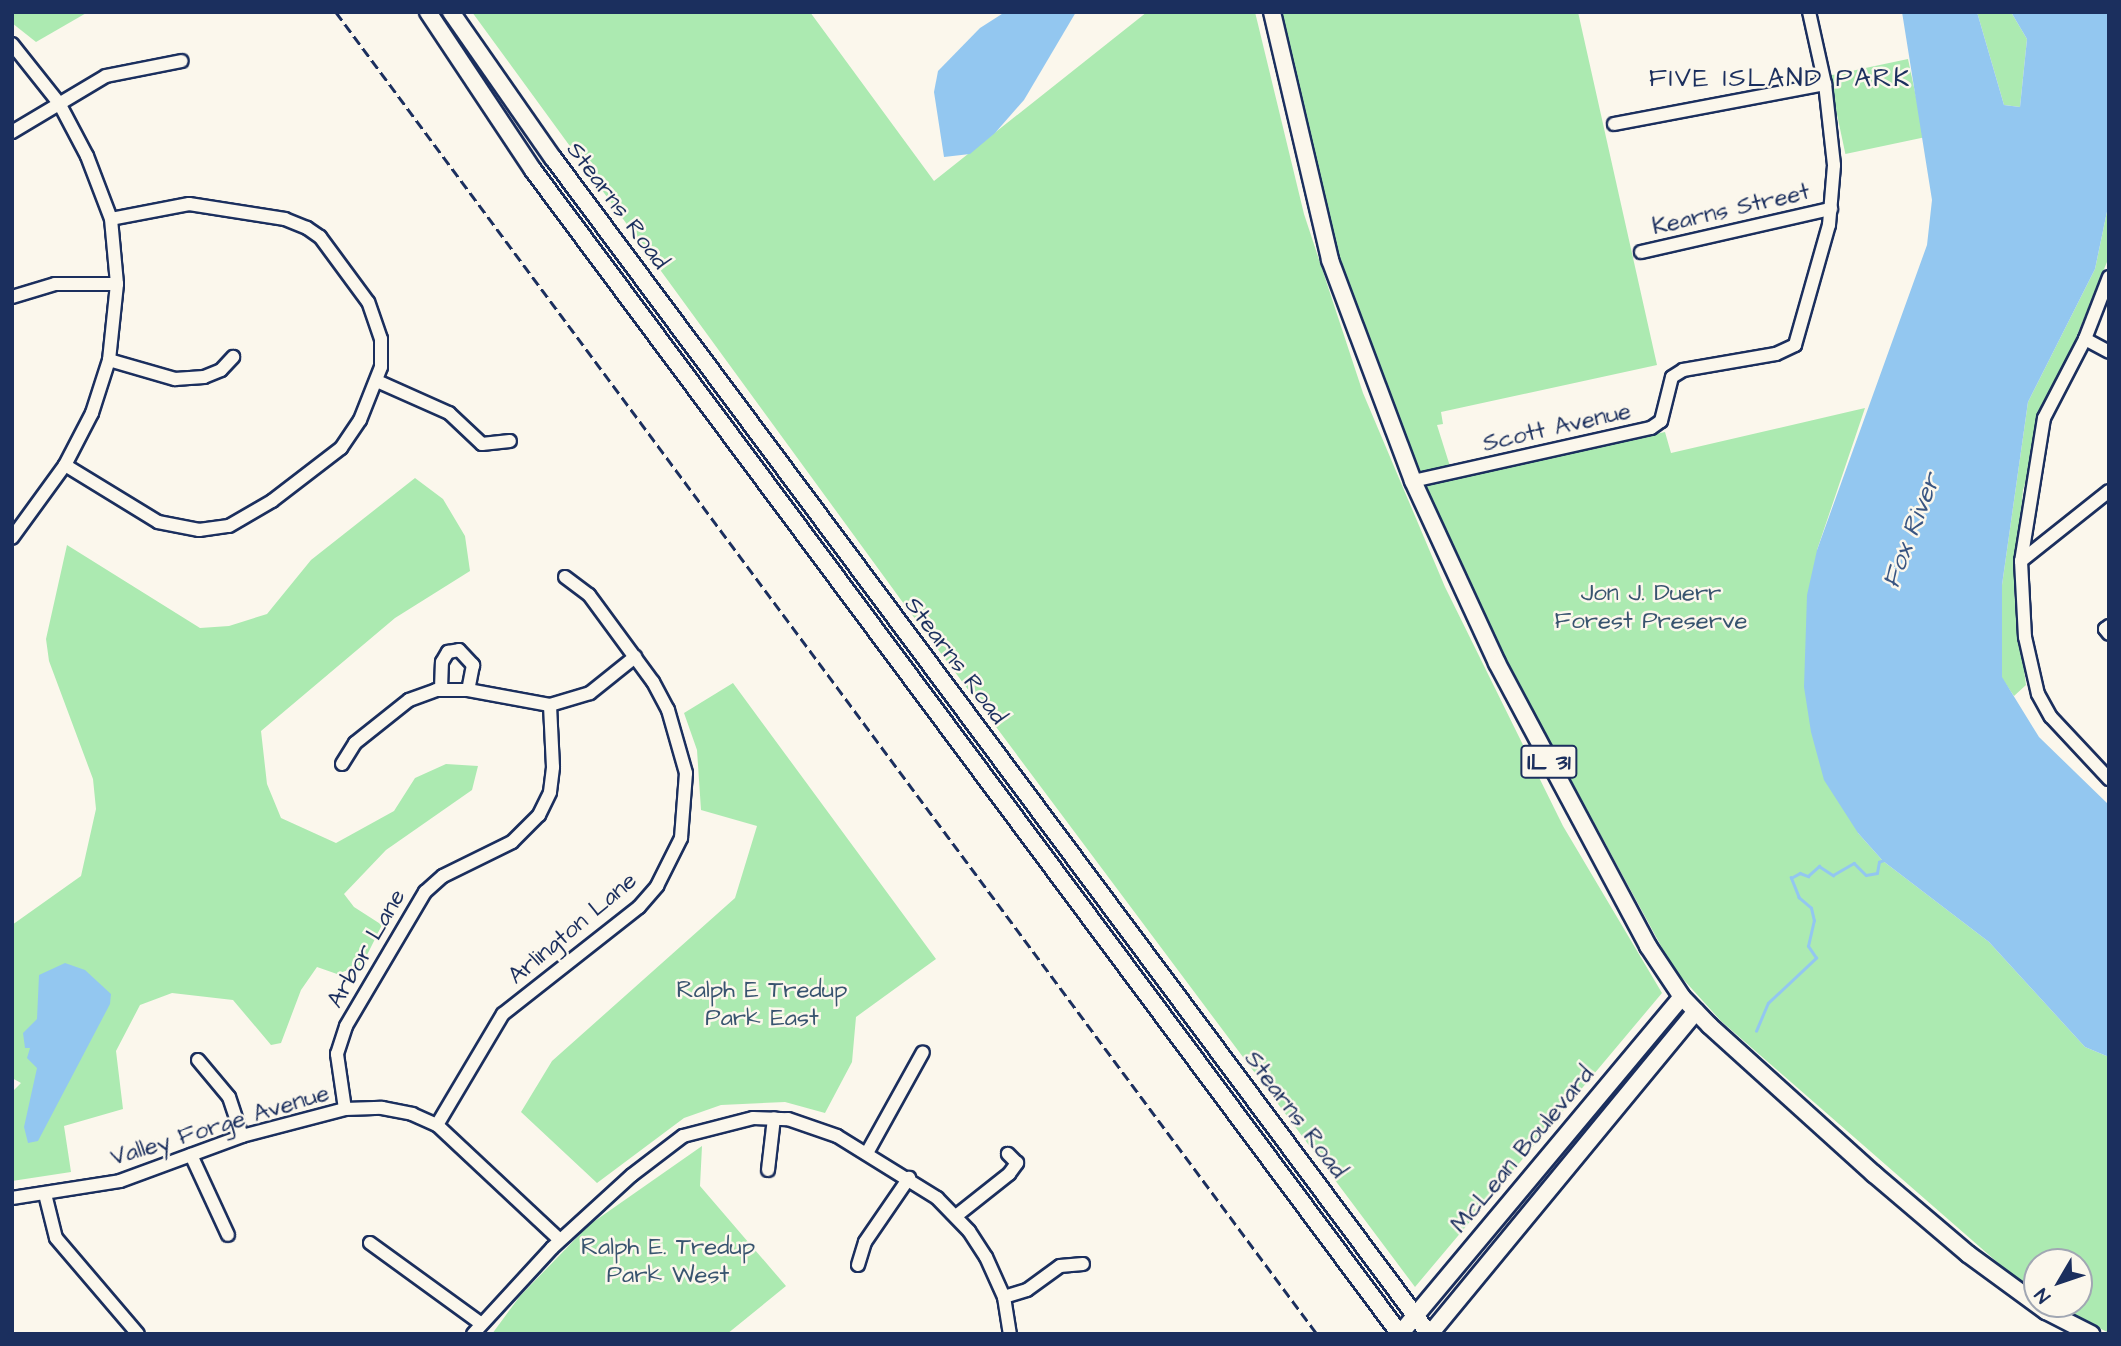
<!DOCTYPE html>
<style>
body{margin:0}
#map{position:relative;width:2121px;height:1346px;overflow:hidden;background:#fbf7ec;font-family:"Architects Daughter",sans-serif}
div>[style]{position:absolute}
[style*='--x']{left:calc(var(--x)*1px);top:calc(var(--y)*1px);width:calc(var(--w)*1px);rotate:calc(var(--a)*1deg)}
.green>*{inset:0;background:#aceab1;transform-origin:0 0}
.water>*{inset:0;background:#93c7f0}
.stream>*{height:2.5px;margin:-1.25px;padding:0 1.25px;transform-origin:1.25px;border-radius:1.25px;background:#93c7f0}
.roads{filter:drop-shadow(2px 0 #1b2f5e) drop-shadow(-2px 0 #1b2f5e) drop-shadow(0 2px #1b2f5e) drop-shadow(0 -2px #1b2f5e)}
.minor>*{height:12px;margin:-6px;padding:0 6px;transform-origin:6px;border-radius:6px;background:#fbf7ec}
.major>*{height:16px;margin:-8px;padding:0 8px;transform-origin:8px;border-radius:8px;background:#fbf7ec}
.rail>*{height:2.5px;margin-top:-1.25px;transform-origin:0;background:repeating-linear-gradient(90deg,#1b2f5e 0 10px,transparent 0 15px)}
span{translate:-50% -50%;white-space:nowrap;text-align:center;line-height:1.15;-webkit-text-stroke:5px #fbf7ec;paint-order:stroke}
.shield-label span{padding:2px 5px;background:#fbf7ec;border:2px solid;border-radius:5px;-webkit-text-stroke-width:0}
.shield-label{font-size:23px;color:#1b2f5e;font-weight:700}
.street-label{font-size:24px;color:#1b2f5e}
.park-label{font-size:24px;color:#38546f}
.neighbourhood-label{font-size:26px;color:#1b2f5e;letter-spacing:2px}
.water-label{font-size:26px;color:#395582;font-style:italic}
.frame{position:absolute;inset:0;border:14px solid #1b2f5e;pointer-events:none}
.north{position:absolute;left:2023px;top:1248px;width:70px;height:70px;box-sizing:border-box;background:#fbf7ec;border:2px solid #a1a7b3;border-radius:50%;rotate:231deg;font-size:19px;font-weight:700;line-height:28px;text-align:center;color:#1b2f5e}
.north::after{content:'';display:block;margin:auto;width:24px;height:32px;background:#1b2f5e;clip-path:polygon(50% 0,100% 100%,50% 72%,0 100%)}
</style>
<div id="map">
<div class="green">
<div style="clip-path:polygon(12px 12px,88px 12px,36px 42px,12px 23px)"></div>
<div style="clip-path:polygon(472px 12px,810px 12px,934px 181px,1147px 12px,1255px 12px,1304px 214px,1363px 393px,1445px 587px,1563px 826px,1662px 993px,1415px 1287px,904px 604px)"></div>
<div style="clip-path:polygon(1278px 12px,1578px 12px,1657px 365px,1441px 412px,1443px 424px,1437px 425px,1454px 479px,1665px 432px,1671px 453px,1865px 408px,1817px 550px,1858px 833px,1883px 861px,1989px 942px,2085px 1047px,2109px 1057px,2109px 1333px,2052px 1304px,2079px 1304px,2079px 1262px,2037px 1262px,2037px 1295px,2028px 1289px,1721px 1021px,1673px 968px,1484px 620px,1405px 442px,1358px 323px,1331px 230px)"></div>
<div style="clip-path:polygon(1977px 12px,2011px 12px,2027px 39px,2020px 107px,2004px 105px)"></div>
<div style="left:1908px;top:59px;width:80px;height:81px;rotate:78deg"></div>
<div style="clip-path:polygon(2109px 202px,2109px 257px,2051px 399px,2023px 490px,2014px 593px,2026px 685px,2014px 696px,2001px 677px,2002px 585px,2028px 402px,2095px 269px)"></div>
<div style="clip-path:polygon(415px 478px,443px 499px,465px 536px,470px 571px,395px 618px,261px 731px,267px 784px,281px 818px,336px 843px,394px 811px,415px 778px,446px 764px,478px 766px,472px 790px,386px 850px,344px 894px,354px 907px,382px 925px,362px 965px,337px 974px,317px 967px,301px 990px,281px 1043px,271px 1045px,233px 1000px,172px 993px,140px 1005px,116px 1051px,123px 1109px,64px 1126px,71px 1172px,12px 1181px,12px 1092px,21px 1083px,12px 1078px,12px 925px,81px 876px,96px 809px,93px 779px,49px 661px,46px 639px,67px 545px,200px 628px,229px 626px,267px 614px,311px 560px)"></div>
<div style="clip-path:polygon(733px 683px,936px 959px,856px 1017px,852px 1062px,825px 1113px,785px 1102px,721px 1105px,684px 1118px,597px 1183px,521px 1112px,552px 1061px,735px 898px,757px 826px,701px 810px,697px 750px,684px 713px)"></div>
<div style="clip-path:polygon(702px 1146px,700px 1186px,786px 1286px,727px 1334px,492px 1334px,520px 1296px,589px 1225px)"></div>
</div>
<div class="water">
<div style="clip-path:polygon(1005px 12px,1076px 12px,1024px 100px,995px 133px,970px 154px,944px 157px,934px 92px,938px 71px,980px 28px)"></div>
<div style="clip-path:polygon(1902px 12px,1977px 12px,2004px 105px,2020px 107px,2027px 39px,2011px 12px,2109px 12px,2109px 202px,2095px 269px,2028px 402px,2002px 585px,2002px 677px,2039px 737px,2109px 805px,2109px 1057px,2085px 1047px,1989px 942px,1883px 861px,1858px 833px,1824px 780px,1811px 732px,1804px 687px,1807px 595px,1817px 550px,1927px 245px,1932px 200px)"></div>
<div style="clip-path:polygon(65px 963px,85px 970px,111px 994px,110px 1004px,38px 1141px,28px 1143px,24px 1127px,37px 1068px,27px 1058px,30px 1048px,25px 1048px,23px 1033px,37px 1019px,39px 975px)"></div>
</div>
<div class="stream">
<div style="--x:1756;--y:1031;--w:30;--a:-67"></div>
<div style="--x:1768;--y:1003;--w:66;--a:-43.2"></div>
<div style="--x:1816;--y:958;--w:14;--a:-124"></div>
<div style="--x:1808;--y:946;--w:26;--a:-77"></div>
<div style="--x:1814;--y:921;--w:13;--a:-103"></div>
<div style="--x:1811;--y:908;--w:16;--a:-140"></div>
<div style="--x:1799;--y:898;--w:22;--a:-112"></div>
<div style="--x:1791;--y:878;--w:10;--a:-29"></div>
<div style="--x:1800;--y:873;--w:9;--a:21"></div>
<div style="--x:1808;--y:876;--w:15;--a:-42"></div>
<div style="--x:1819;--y:866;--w:17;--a:33"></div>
<div style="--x:1833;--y:875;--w:24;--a:-30"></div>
<div style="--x:1854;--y:863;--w:17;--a:45"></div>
<div style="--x:1866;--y:875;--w:11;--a:-10"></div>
<div style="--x:1877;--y:873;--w:11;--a:-80"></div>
<div style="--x:1879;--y:862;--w:5;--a:-22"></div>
</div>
<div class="roads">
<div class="minor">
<div style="--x:12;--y:44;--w:75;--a:51.5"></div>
<div style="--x:59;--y:103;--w:60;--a:62.2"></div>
<div style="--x:87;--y:156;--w:67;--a:69.1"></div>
<div style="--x:111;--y:219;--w:65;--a:84.7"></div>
<div style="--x:117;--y:284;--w:76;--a:96"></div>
<div style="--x:109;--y:360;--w:56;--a:107.8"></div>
<div style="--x:92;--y:413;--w:59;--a:117.4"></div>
<div style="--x:65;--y:465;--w:90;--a:126"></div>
<div style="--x:1614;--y:124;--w:215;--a:-10.7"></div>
<div style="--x:12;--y:132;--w:109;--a:-30.8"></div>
<div style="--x:106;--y:76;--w:77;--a:-11.2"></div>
<div style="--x:1641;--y:252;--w:195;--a:-12.8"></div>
<div style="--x:2109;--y:277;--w:66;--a:111.2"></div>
<div style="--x:2085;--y:339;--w:89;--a:117.4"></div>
<div style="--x:2044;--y:418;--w:145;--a:99.1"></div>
<div style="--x:2021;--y:561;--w:76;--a:87"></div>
<div style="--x:2025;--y:637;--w:58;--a:77.2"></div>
<div style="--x:2038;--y:694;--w:26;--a:61"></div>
<div style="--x:2051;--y:717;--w:85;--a:46.9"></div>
<div style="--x:12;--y:297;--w:45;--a:-16.8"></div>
<div style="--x:55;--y:284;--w:62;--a:0"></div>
<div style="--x:2085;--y:339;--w:27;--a:28"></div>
<div style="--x:109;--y:360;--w:69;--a:16.1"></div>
<div style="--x:175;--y:379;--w:29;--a:-4"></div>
<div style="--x:204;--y:377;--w:18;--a:-22"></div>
<div style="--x:221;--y:370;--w:18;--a:-47"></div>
<div style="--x:377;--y:381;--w:79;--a:24"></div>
<div style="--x:449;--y:413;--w:45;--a:43.2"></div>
<div style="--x:482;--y:444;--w:28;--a:-6"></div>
<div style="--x:65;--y:465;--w:109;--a:31.5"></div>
<div style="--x:158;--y:522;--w:42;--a:11"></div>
<div style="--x:199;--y:530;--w:30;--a:-8"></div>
<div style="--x:229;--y:526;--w:50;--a:-30.2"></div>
<div style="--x:272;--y:501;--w:87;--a:-37.5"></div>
<div style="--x:341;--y:448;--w:34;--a:-56"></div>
<div style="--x:360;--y:420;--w:57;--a:-68.4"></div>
<div style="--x:381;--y:367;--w:28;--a:-90"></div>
<div style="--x:381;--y:339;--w:39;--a:-109"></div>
<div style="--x:368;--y:302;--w:81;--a:-126.4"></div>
<div style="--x:320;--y:237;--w:16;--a:-145"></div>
<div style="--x:307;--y:228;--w:24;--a:-158"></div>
<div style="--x:285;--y:219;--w:97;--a:-171.1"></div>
<div style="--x:189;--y:204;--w:79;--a:169.1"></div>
<div style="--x:1413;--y:481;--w:244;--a:-12.6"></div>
<div style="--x:1651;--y:428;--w:12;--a:-35"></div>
<div style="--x:1661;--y:421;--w:45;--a:-76"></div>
<div style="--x:1672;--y:377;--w:13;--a:-32"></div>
<div style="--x:1683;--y:370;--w:94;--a:-9.8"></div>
<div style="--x:1776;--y:354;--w:21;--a:-25"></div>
<div style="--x:1795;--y:345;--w:125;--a:-74.2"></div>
<div style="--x:1829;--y:225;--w:60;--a:-85.2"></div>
<div style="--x:1834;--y:165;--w:81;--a:-96.3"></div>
<div style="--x:1825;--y:84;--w:74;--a:-102.5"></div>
<div style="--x:2021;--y:561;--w:112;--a:-38.5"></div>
<div style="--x:2109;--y:626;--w:5;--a:143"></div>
<div style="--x:2105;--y:629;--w:6;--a:51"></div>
<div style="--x:441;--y:689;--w:27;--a:-88"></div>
<div style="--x:442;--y:662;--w:12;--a:-59"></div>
<div style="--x:448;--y:652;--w:11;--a:-10"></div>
<div style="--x:459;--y:650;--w:21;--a:47"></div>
<div style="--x:473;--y:665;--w:25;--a:101"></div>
<div style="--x:342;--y:764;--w:25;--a:-58"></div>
<div style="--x:355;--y:743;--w:69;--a:-38.5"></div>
<div style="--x:409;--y:700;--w:29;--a:-20"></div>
<div style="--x:436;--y:690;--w:32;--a:0"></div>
<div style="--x:468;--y:690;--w:83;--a:10.4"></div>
<div style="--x:550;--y:705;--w:42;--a:-16.7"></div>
<div style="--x:590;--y:693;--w:58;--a:-38.7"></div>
<div style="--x:198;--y:1060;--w:48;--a:50"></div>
<div style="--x:229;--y:1097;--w:41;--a:71.6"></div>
<div style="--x:345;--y:1109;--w:56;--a:-98.3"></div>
<div style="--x:337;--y:1054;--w:29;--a:-72"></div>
<div style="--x:346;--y:1026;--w:156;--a:-59.5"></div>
<div style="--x:425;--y:892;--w:24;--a:-42"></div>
<div style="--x:443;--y:876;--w:77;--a:-26.2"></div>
<div style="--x:512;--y:842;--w:38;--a:-45"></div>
<div style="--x:539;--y:815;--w:25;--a:-64"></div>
<div style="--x:550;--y:792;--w:25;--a:-83"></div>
<div style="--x:553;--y:767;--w:62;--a:-92.8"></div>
<div style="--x:437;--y:1125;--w:129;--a:-59.3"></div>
<div style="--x:503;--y:1014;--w:173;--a:-38.2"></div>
<div style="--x:639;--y:907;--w:28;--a:-49"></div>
<div style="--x:657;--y:886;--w:54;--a:-63.4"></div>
<div style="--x:681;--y:838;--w:65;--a:-85.6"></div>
<div style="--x:686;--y:773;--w:66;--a:-105.9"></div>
<div style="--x:668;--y:710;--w:32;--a:-118"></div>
<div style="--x:653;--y:682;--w:108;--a:-126.3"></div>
<div style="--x:589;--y:595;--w:30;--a:-143"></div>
<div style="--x:867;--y:1153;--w:115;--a:-61"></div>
<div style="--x:191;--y:1155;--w:88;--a:65.2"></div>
<div style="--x:768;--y:1170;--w:52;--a:-83.4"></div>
<div style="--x:45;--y:1194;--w:45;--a:76"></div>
<div style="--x:56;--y:1238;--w:126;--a:49.5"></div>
<div style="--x:12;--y:1198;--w:109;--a:-8.9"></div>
<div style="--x:120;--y:1181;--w:130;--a:-20.2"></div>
<div style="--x:242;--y:1136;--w:106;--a:-14.7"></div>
<div style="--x:345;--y:1109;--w:37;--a:-2"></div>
<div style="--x:382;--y:1108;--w:31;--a:11"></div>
<div style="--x:412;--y:1114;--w:27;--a:24"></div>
<div style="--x:437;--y:1125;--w:168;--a:43.1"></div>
<div style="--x:956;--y:1216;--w:68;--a:-38.4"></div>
<div style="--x:1009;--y:1174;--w:14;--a:-54"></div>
<div style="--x:1017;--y:1163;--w:13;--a:-135"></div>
<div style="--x:370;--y:1243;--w:136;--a:36"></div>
<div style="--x:858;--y:1265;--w:24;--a:-73"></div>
<div style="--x:865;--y:1242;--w:78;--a:-55.5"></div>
<div style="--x:1004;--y:1297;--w:24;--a:-17"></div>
<div style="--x:1027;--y:1290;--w:41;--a:-36"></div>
<div style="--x:1060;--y:1266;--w:23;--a:-5"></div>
<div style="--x:473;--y:1334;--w:117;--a:-47.4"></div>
<div style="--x:552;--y:1248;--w:108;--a:-42.4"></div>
<div style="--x:632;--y:1175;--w:64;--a:-37.4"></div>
<div style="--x:683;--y:1136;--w:72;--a:-14.4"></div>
<div style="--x:753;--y:1118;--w:35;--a:2"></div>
<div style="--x:788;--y:1119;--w:52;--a:19.1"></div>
<div style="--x:837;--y:1136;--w:118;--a:31.8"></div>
<div style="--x:937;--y:1198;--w:46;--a:45.9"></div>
<div style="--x:969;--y:1231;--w:31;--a:57"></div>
<div style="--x:986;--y:1257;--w:44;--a:65.8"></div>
<div style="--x:1004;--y:1297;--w:37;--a:81"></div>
</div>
<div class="major">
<div style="--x:428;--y:12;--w:190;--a:56.4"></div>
<div style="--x:533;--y:170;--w:1451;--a:53.32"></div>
<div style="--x:451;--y:12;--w:178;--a:55.1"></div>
<div style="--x:553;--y:158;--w:1466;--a:53.32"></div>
<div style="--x:1272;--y:12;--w:255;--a:76.8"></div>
<div style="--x:1330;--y:260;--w:236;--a:69.4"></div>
<div style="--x:1413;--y:481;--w:200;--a:65.2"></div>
<div style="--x:1497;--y:663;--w:321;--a:61.9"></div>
<div style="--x:1648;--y:946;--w:61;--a:56.3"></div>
<div style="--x:1682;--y:997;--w:40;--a:46"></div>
<div style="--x:1710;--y:1026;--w:221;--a:42.1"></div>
<div style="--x:1874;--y:1174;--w:123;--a:40.4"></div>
<div style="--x:1968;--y:1254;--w:97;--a:36.2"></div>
<div style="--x:2046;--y:1311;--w:51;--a:27.1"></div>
<div style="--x:1400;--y:1334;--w:439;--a:-50.1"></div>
<div style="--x:1430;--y:1334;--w:418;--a:-50.5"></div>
</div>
</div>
<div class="rail">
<div style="--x:336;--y:12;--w:1646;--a:53.42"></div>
</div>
<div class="shield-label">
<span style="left:1549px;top:762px">IL 31</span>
</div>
<div class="street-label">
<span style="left:617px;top:206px;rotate:53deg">Stearns Road</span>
<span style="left:1731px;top:210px;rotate:-13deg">Kearns Street</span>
<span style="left:1557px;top:428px;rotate:-13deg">Scott Avenue</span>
<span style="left:955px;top:661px;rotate:53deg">Stearns Road</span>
<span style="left:573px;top:929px;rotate:-40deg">Arlington Lane</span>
<span style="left:367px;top:949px;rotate:-60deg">Arbor Lane</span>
<span style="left:1295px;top:1115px;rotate:53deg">Stearns Road</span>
<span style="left:220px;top:1126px;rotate:-17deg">Valley Forge Avenue</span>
<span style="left:1523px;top:1150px;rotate:-50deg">McLean Boulevard</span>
</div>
<div class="park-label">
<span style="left:1651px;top:608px">Jon J. Duerr<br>Forest Preserve</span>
<span style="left:762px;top:1005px">Ralph E Tredup<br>Park East</span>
<span style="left:668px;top:1262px">Ralph E. Tredup<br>Park West</span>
</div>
<div class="neighbourhood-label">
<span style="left:1780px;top:79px">FIVE ISLAND PARK</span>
</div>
<div class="water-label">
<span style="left:1912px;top:531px;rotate:-69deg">Fox River</span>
</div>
<div class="frame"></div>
<div class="north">N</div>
</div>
